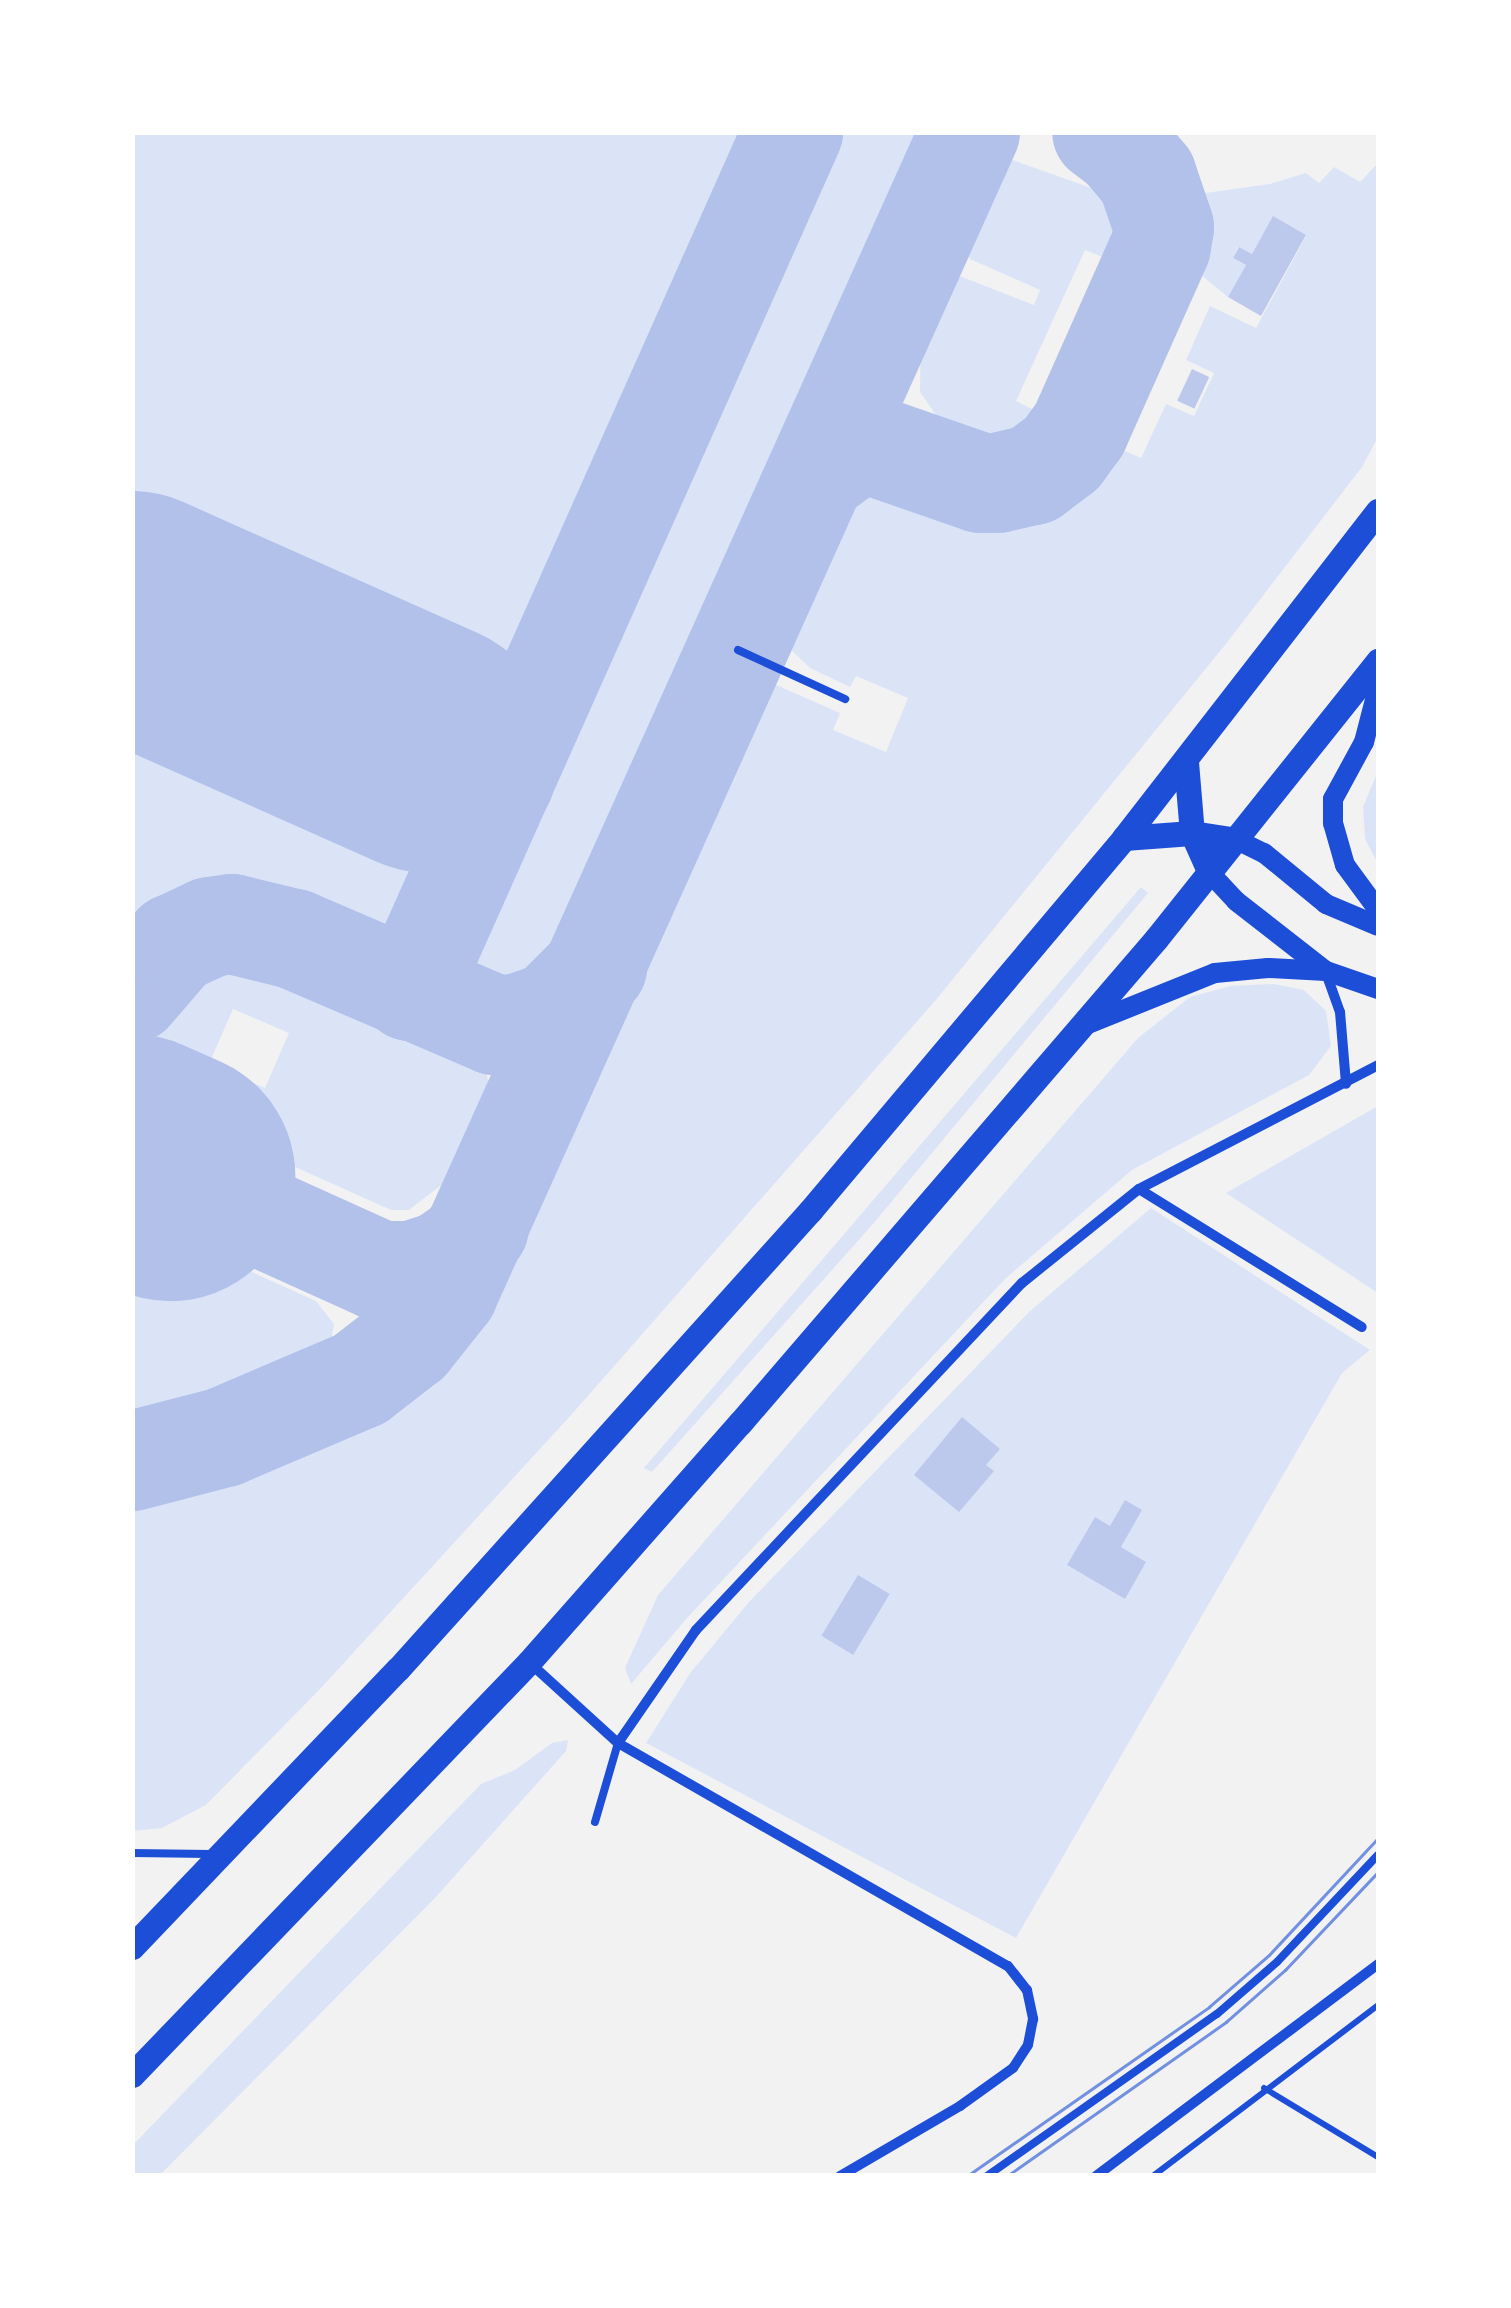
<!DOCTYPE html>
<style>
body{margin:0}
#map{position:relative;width:1511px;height:2308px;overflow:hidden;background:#f2f2f2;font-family:"DM Sans",sans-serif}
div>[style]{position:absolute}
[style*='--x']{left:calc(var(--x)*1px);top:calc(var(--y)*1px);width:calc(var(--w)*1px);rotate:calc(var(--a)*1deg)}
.green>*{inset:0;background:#dbe4f7}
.taxiway>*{height:100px;margin:-50px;padding:0 50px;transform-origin:50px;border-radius:50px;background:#b2c1ea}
.runway>*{height:250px;margin:-125px;padding:0 125px;transform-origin:125px;border-radius:125px;background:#b2c1ea}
.building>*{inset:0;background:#bdc9ec;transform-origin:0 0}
.path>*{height:6px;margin:-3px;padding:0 3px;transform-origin:3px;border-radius:3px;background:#1d4ed8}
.service>*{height:8px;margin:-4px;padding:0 4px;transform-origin:4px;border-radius:4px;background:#1d4ed8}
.minor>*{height:10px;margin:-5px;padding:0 5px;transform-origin:5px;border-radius:5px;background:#1d4ed8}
.secondary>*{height:20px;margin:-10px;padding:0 10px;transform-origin:10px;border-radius:10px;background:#1d4ed8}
.primary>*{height:25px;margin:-12.5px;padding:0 12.5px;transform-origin:12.5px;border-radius:12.5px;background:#1d4ed8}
.tram>*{height:2.5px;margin:-1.25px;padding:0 1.25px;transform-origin:1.25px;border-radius:1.25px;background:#7290e2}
span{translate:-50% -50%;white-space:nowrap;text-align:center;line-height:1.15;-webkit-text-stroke:10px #fff;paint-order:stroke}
.frame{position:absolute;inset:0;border:135px solid #fff;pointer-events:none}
</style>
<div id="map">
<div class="green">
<div style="clip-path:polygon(133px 132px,941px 133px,606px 880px,548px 965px,529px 980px,448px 978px,299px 908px,234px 892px,203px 895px,178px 904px,153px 916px,133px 935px)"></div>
<div style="clip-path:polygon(1010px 159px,1094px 189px,1111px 202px,1117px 236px,1105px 258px,1085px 250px,1016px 401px,1038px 412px,1024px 430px,1006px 442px,975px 440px,949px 434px,920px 392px,921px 314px,936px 274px,944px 270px,1034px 305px,1040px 290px,970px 259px,959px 243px,956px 225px,984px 169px)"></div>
<div style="clip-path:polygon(1378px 163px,1378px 437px,1362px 467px,1225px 645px,935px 1001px,572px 1414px,320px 1689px,206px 1805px,162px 1828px,132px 1831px,132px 1488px,187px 1478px,232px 1463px,378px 1405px,404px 1390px,445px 1351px,465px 1322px,756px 676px,840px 713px,833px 730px,886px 752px,908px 698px,856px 676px,850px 687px,810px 668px,788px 647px,783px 617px,830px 515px,845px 498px,885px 479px,906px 479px,967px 502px,1014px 506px,1071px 485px,1107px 443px,1141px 458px,1166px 404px,1194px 416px,1214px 373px,1186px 360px,1210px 306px,1256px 328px,1306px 236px,1273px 217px,1252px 254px,1238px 247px,1233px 258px,1246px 265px,1228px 297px,1184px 261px,1195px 229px,1198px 194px,1270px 184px,1306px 173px,1319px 183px,1334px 167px,1360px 182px)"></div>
<div style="clip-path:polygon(1378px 771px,1378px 864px,1365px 839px,1363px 807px)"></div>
<div style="clip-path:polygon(1141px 887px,1148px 893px,873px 1224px,652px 1472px,644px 1468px)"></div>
<div style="clip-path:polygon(evenodd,228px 952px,273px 960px,468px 1048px,482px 1059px,489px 1083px,487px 1108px,476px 1148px,463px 1168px,409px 1210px,391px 1210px,195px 1122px,198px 1114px,133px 1083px,133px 1068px,168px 992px,196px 965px,228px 952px,233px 1009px,289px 1033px,265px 1088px,209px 1064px,233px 1009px)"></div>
<div style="clip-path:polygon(1274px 984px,1304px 990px,1326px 1011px,1331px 1046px,1309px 1075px,1132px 1170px,1005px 1279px,687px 1618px,631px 1684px,625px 1668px,658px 1595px,1138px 1038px,1190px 997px,1230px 986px)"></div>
<div style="clip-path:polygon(1378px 1106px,1378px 1293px,1226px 1193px)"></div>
<div style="clip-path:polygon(1151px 1208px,1370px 1350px,1342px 1373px,1016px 1938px,646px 1743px,691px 1672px,749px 1602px,1029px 1312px)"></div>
<div style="clip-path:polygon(148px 1225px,316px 1301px,334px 1324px,330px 1347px,293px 1380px,168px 1424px,133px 1429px,133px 1230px,144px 1234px)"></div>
<div style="clip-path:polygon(568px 1740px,566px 1751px,435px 1898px,160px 2175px,133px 2175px,133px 2145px,481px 1784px,515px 1770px,552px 1743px)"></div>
</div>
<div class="taxiway">
<div style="--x:817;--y:474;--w:44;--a:-36.6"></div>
<div style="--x:852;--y:448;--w:22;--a:-5"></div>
<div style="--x:874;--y:446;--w:113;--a:19.1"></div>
<div style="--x:981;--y:483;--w:16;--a:0"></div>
<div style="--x:997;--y:483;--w:37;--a:-13"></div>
<div style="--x:1033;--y:475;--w:36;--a:-37"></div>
<div style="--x:1062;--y:453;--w:29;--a:-54"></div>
<div style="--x:1079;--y:430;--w:201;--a:-66"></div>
<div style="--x:1161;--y:246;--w:19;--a:-81"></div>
<div style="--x:1164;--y:227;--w:53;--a:-108.8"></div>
<div style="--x:1147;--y:177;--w:38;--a:-130"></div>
<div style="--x:1123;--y:148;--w:26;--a:-143"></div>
<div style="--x:428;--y:748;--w:83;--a:23.5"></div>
<div style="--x:410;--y:991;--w:941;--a:-65.97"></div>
<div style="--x:132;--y:993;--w:65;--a:-49.4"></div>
<div style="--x:174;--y:944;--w:40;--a:-25"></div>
<div style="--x:210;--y:927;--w:22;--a:-8"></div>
<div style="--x:232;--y:924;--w:64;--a:13.6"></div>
<div style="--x:294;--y:939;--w:219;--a:23.2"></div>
<div style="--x:495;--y:1025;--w:22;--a:-3"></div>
<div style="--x:517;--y:1024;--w:37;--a:-19"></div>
<div style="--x:552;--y:1012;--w:64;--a:-45"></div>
<div style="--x:170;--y:1176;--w:230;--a:24.3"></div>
<div style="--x:380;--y:1271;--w:31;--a:0"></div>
<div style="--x:411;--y:1271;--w:31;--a:-17"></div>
<div style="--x:441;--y:1262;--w:29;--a:-35"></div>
<div style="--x:465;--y:1245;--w:22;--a:-51"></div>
<div style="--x:132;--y:1461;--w:95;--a:-14.6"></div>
<div style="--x:224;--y:1437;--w:148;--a:-23.1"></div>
<div style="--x:360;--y:1379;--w:62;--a:-37.8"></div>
<div style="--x:409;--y:1341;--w:63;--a:-51.5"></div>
<div style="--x:448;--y:1292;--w:1272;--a:-65.77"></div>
</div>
<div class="runway">
<div style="--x:132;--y:616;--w:324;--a:24"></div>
<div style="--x:132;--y:1159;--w:42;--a:24.1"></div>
</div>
<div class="building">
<div style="clip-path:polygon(1273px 216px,1306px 235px,1261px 316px,1228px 297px,1246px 265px,1233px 258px,1239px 247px,1252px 254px)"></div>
<div style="left:1192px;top:369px;width:19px;height:35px;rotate:25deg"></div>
<div style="clip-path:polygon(962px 1417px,1000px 1449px,986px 1465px,994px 1471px,959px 1512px,914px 1475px)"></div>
<div style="clip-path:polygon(1125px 1500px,1142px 1510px,1121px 1547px,1146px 1562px,1125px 1599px,1067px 1565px,1095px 1517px,1110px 1526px)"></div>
<div style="left:858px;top:1575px;width:37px;height:71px;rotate:31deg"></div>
</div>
<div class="path">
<div style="--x:1264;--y:2088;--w:133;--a:31.2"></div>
<div style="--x:1153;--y:2176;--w:283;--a:-37.2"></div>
</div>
<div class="service">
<div style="--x:738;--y:650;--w:118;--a:24.6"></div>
<div style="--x:595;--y:1822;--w:82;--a:-73.8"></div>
<div style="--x:132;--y:1853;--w:78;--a:0.7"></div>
<div style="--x:987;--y:2176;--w:281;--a:-35.2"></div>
<div style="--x:1217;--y:2014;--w:79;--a:-40.9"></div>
<div style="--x:1277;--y:1962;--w:147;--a:-46.7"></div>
</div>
<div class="minor">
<div style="--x:1326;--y:973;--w:41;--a:70.3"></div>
<div style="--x:1340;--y:1012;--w:72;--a:85.2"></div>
<div style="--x:1139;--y:1189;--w:262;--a:31.8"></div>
<div style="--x:530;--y:1663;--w:119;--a:42.3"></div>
<div style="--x:618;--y:1743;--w:449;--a:29.8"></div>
<div style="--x:1008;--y:1966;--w:31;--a:52"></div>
<div style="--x:1027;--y:1990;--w:30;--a:78"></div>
<div style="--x:1033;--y:2019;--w:26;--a:101"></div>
<div style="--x:1028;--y:2045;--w:27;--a:123"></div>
<div style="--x:1013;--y:2068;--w:65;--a:144.4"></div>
<div style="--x:960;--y:2106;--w:139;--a:149.7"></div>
<div style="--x:618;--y:1743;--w:137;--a:-55.4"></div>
<div style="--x:696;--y:1630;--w:476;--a:-46.8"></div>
<div style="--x:1022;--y:1283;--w:150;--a:-38.8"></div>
<div style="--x:1139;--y:1189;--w:269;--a:-27.4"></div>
<div style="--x:1096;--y:2176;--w:353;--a:-36.9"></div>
</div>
<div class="secondary">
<div style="--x:1378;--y:688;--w:56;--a:104.5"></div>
<div style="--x:1364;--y:742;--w:65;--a:118.5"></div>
<div style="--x:1333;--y:799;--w:24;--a:90"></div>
<div style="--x:1333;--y:823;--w:44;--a:74.1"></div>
<div style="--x:1345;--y:865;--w:56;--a:53.7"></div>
<div style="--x:1237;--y:840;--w:30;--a:26"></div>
<div style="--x:1264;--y:853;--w:80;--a:39.4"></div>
<div style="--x:1326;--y:904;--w:56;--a:22.9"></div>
<div style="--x:1210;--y:873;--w:38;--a:47"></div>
<div style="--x:1236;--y:901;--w:114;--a:37.9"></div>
<div style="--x:1326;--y:971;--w:55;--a:19.1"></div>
<div style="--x:1083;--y:1026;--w:142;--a:-21.9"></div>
<div style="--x:1215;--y:973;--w:53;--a:-5.4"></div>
<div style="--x:1268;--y:968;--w:58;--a:3"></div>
</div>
<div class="primary">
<div style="--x:1186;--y:762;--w:71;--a:85.2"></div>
<div style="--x:1192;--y:833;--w:44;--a:65.8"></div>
<div style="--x:1124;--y:838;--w:68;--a:-4.2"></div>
<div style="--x:1192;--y:833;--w:46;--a:8.8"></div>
<div style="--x:132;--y:1947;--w:385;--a:-46.3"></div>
<div style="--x:398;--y:1669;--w:616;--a:-48.03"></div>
<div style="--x:810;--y:1211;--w:488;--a:-49.9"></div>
<div style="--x:1124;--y:838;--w:414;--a:-52.2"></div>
<div style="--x:132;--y:2075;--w:573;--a:-46.13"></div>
<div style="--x:529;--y:1662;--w:319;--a:-48.6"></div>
<div style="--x:740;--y:1423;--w:638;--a:-49.32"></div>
<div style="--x:1156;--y:939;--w:356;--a:-51.4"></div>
</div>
<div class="tram">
<div style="--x:967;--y:2176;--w:295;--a:-34.9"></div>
<div style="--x:1209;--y:2007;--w:79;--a:-40.9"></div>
<div style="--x:1269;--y:1955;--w:160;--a:-47"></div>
<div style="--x:1007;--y:2176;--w:268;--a:-35.1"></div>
<div style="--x:1226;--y:2022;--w:79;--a:-41.4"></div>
<div style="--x:1285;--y:1970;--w:135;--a:-46.5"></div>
</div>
<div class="frame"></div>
</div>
